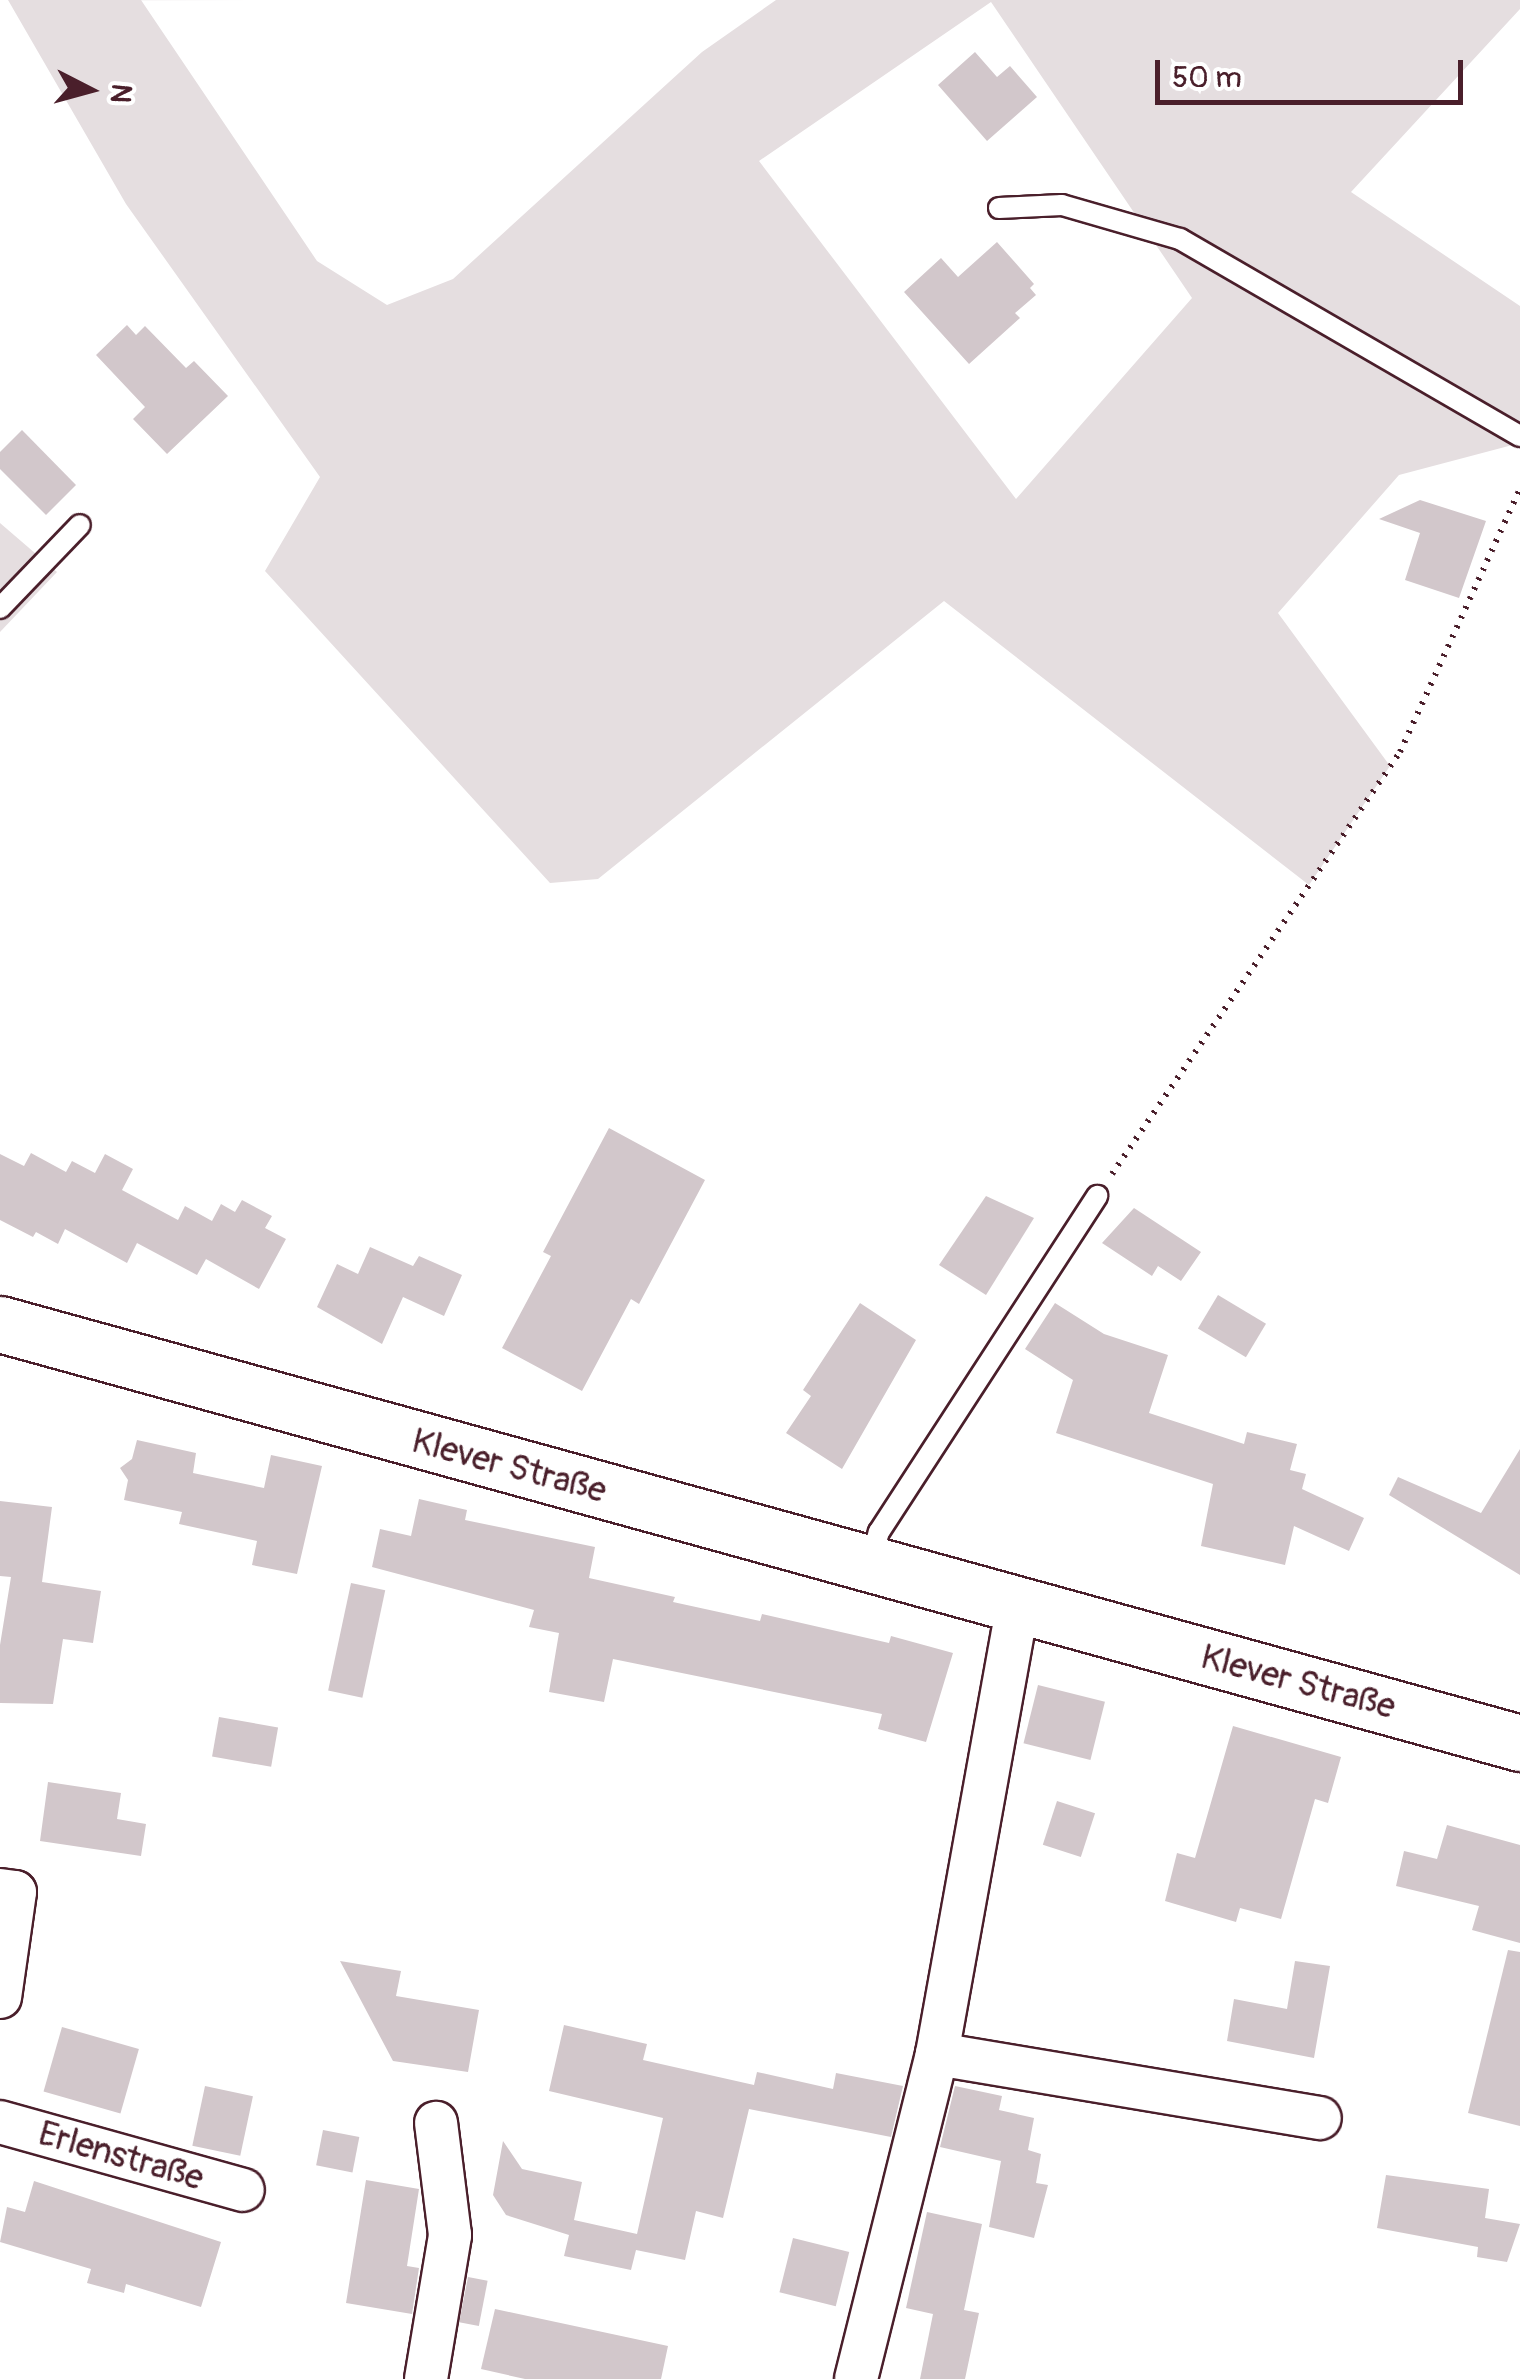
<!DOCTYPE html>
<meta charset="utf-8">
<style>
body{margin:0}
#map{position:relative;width:1520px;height:2379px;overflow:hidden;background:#fff;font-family:Pangolin,sans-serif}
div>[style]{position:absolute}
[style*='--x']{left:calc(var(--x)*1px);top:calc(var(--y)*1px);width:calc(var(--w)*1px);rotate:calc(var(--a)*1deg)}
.green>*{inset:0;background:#e5dee0}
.building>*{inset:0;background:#d2c7cb;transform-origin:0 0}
.path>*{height:6px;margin-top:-3px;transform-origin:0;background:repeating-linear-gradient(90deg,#4a1f2b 0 2.5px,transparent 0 10.5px)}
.roads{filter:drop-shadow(2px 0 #4a1f2b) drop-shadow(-2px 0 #4a1f2b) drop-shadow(0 2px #4a1f2b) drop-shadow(0 -2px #4a1f2b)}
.lane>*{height:20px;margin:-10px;padding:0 10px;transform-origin:10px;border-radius:10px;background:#fff}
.street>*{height:42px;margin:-21px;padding:0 21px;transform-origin:21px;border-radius:21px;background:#fff}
.secondary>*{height:55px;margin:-27.5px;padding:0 27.5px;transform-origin:27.5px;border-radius:27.5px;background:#fff}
span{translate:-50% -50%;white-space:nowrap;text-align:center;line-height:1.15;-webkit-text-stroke:8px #fff;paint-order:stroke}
.street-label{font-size:35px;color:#4a1f2b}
.north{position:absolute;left:40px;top:40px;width:100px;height:100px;-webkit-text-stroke:8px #fff;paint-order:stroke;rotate:96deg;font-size:28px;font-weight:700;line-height:40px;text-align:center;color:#4a1f2b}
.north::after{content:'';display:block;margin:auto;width:35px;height:45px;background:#4a1f2b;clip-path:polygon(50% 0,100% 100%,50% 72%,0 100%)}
.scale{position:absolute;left:1155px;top:60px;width:308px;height:45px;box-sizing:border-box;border:5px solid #4a1f2b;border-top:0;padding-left:12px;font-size:30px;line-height:35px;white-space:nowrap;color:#4a1f2b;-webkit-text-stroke:8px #fff;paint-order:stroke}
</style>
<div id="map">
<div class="green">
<div style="clip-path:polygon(evenodd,8px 0,141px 0,317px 261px,387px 305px,453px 279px,702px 52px,776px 0,1520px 0,1520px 9px,1351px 192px,1520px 306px,1520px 443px,1399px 475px,1278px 613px,1390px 766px,1309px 885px,944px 601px,598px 879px,550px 883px,265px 571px,320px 477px,126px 204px,8px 0,991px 2px,1192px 298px,1016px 499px,759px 161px,991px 2px)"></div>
<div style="clip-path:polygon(0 523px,57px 572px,0 632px)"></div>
</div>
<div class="building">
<div style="clip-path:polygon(975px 52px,997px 77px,1010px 66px,1037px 97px,987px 141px,938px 85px)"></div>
<div style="clip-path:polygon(997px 242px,1034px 284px,1030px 288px,1036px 295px,1015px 313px,1020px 318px,969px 364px,904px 292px,941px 258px,958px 277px)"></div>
<div style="clip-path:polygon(127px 325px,136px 335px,145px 326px,186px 368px,194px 361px,228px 396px,167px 454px,133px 419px,145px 407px,96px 355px)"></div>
<div style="clip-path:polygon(22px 430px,76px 485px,46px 515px,0 469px,0 452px)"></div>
<div style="clip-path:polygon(1420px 500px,1486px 521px,1459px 598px,1405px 580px,1420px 533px,1379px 519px)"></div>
<div style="clip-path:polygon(609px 1128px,705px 1180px,639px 1304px,631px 1299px,582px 1391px,502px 1348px,551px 1256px,543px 1252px)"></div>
<div style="clip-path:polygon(31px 1153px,66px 1172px,72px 1161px,95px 1173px,105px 1154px,133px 1169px,122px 1190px,178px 1220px,185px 1206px,212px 1221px,221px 1204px,235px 1212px,242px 1200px,272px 1216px,265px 1228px,286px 1239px,259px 1289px,206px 1259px,197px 1275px,137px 1243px,127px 1263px,65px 1229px,58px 1244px,36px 1232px,33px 1237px,0 1220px,0 1154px,24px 1166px)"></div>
<div style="clip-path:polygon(986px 1196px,1034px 1218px,986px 1295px,939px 1265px)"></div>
<div style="clip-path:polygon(1134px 1208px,1201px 1252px,1181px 1281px,1158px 1266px,1152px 1276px,1102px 1243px)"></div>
<div style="clip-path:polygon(370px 1247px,413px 1266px,419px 1256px,462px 1275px,444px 1316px,403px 1297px,382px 1344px,317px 1307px,337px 1264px,358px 1274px)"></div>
<div style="left:1218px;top:1295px;width:56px;height:39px;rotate:31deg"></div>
<div style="clip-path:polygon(860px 1303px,916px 1340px,842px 1469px,786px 1433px,811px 1396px,803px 1390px)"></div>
<div style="clip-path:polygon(1055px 1303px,1104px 1334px,1168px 1355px,1149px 1413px,1244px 1444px,1247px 1432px,1297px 1444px,1290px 1470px,1306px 1474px,1302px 1489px,1364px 1518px,1349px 1551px,1294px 1526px,1285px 1565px,1201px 1546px,1213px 1484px,1056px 1433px,1073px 1380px,1025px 1349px)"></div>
<div style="clip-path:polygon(137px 1440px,196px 1453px,193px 1473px,264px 1488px,271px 1455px,322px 1466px,297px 1574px,252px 1565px,257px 1541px,179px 1524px,182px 1512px,124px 1500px,128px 1480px,120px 1468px,132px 1459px)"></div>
<div style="clip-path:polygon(1520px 1449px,1520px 1575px,1389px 1495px,1398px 1477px,1481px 1513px)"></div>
<div style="clip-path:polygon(419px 1499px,467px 1510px,465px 1520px,595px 1547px,589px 1578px,675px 1597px,673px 1602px,760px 1621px,762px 1614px,889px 1643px,891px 1636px,953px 1653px,926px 1742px,878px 1729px,882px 1714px,613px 1659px,604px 1702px,549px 1692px,559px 1633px,529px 1627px,534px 1610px,372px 1567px,380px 1529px,411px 1536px)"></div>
<div style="clip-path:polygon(0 1501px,52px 1507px,42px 1582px,101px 1591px,93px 1643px,63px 1639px,53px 1704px,0 1703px,0 1645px,11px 1577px,0 1576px)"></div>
<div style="left:351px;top:1583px;width:35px;height:110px;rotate:12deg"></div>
<div style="left:1038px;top:1685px;width:69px;height:60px;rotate:14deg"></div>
<div style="left:219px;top:1717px;width:60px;height:40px;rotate:10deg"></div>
<div style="clip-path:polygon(1233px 1726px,1341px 1757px,1328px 1803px,1315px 1799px,1281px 1919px,1240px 1908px,1236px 1922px,1165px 1901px,1177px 1853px,1195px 1858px)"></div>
<div style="clip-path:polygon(48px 1782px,121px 1793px,117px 1819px,146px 1824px,141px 1856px,40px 1841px)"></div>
<div style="left:1057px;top:1801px;width:40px;height:46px;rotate:18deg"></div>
<div style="clip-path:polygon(1447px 1825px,1520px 1845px,1520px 1943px,1472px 1930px,1479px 1906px,1396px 1886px,1404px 1851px,1437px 1859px)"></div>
<div style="clip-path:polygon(1508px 1950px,1520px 1952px,1520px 2126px,1468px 2113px)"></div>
<div style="clip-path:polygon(340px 1961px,401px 1971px,396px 1996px,479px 2010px,468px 2072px,393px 2061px)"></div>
<div style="clip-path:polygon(1295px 1961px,1330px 1966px,1314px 2058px,1227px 2041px,1234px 1999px,1287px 2009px)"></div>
<div style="clip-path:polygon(564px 2025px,647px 2044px,643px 2060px,754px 2085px,757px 2072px,833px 2089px,836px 2073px,903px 2086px,891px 2137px,749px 2109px,723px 2218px,696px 2211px,685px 2260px,636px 2250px,631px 2270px,564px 2256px,569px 2235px,506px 2215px,493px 2195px,503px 2141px,522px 2169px,582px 2182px,574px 2220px,637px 2234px,663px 2118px,549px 2091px)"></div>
<div style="left:62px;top:2027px;width:80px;height:67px;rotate:16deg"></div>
<div style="left:205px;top:2086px;width:49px;height:61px;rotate:12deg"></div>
<div style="clip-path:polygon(955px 2086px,1002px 2096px,999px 2110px,1034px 2118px,1028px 2150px,1041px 2154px,1036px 2183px,1048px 2185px,1034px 2238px,989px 2227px,1001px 2161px,940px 2147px)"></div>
<div style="left:323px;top:2130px;width:37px;height:36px;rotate:11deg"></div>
<div style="clip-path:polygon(1386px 2175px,1489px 2189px,1485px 2218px,1520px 2224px,1507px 2262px,1477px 2257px,1478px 2247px,1377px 2228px)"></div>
<div style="clip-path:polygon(366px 2180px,419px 2189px,407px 2266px,419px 2268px,412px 2314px,346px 2303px)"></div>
<div style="clip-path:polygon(34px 2181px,221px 2242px,201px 2307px,126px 2284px,124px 2293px,87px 2283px,91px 2269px,0 2242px,7px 2207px,25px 2212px)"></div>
<div style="clip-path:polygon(927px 2212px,982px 2224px,964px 2310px,979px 2313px,965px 2379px,920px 2379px,933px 2314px,906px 2308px)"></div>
<div style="left:793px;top:2238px;width:58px;height:56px;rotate:14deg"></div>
<div style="left:468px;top:2277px;width:20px;height:46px;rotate:11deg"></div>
<div style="clip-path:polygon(495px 2309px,668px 2346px,661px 2379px,525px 2379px,481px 2369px)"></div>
</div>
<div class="path">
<div style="--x:1112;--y:1174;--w:511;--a:-55.69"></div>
<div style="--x:1400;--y:752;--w:289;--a:-65.5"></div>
</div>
<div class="roads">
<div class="lane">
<div style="--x:999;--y:208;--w:63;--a:-2.7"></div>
<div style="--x:1062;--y:205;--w:123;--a:16.1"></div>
<div style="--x:1180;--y:239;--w:393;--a:30.1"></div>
<div style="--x:0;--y:608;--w:115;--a:-46.1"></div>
<div style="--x:871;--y:1563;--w:32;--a:-76"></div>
<div style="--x:879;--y:1532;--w:401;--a:-57"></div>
</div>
<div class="street">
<div style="--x:0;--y:1890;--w:15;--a:8"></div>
<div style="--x:15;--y:1892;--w:106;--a:98.1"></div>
<div style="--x:937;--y:2054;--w:388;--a:9.5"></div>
<div style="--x:0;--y:2122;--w:252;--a:15.6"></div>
<div style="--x:426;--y:2379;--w:146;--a:-80.5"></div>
<div style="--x:450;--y:2235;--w:113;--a:-97.1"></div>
<div style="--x:856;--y:2379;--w:335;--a:-76"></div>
<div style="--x:937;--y:2054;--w:456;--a:-79.8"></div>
</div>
<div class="secondary">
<div style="--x:0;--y:1324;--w:1577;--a:15.41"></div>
</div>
</div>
<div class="street-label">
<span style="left:509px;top:1466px;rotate:15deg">Klever Straße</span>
<span style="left:1298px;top:1682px;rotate:15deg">Klever Straße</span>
<span style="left:121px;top:2156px;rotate:16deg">Erlenstraße</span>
</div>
<div class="north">N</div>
<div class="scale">50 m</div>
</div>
